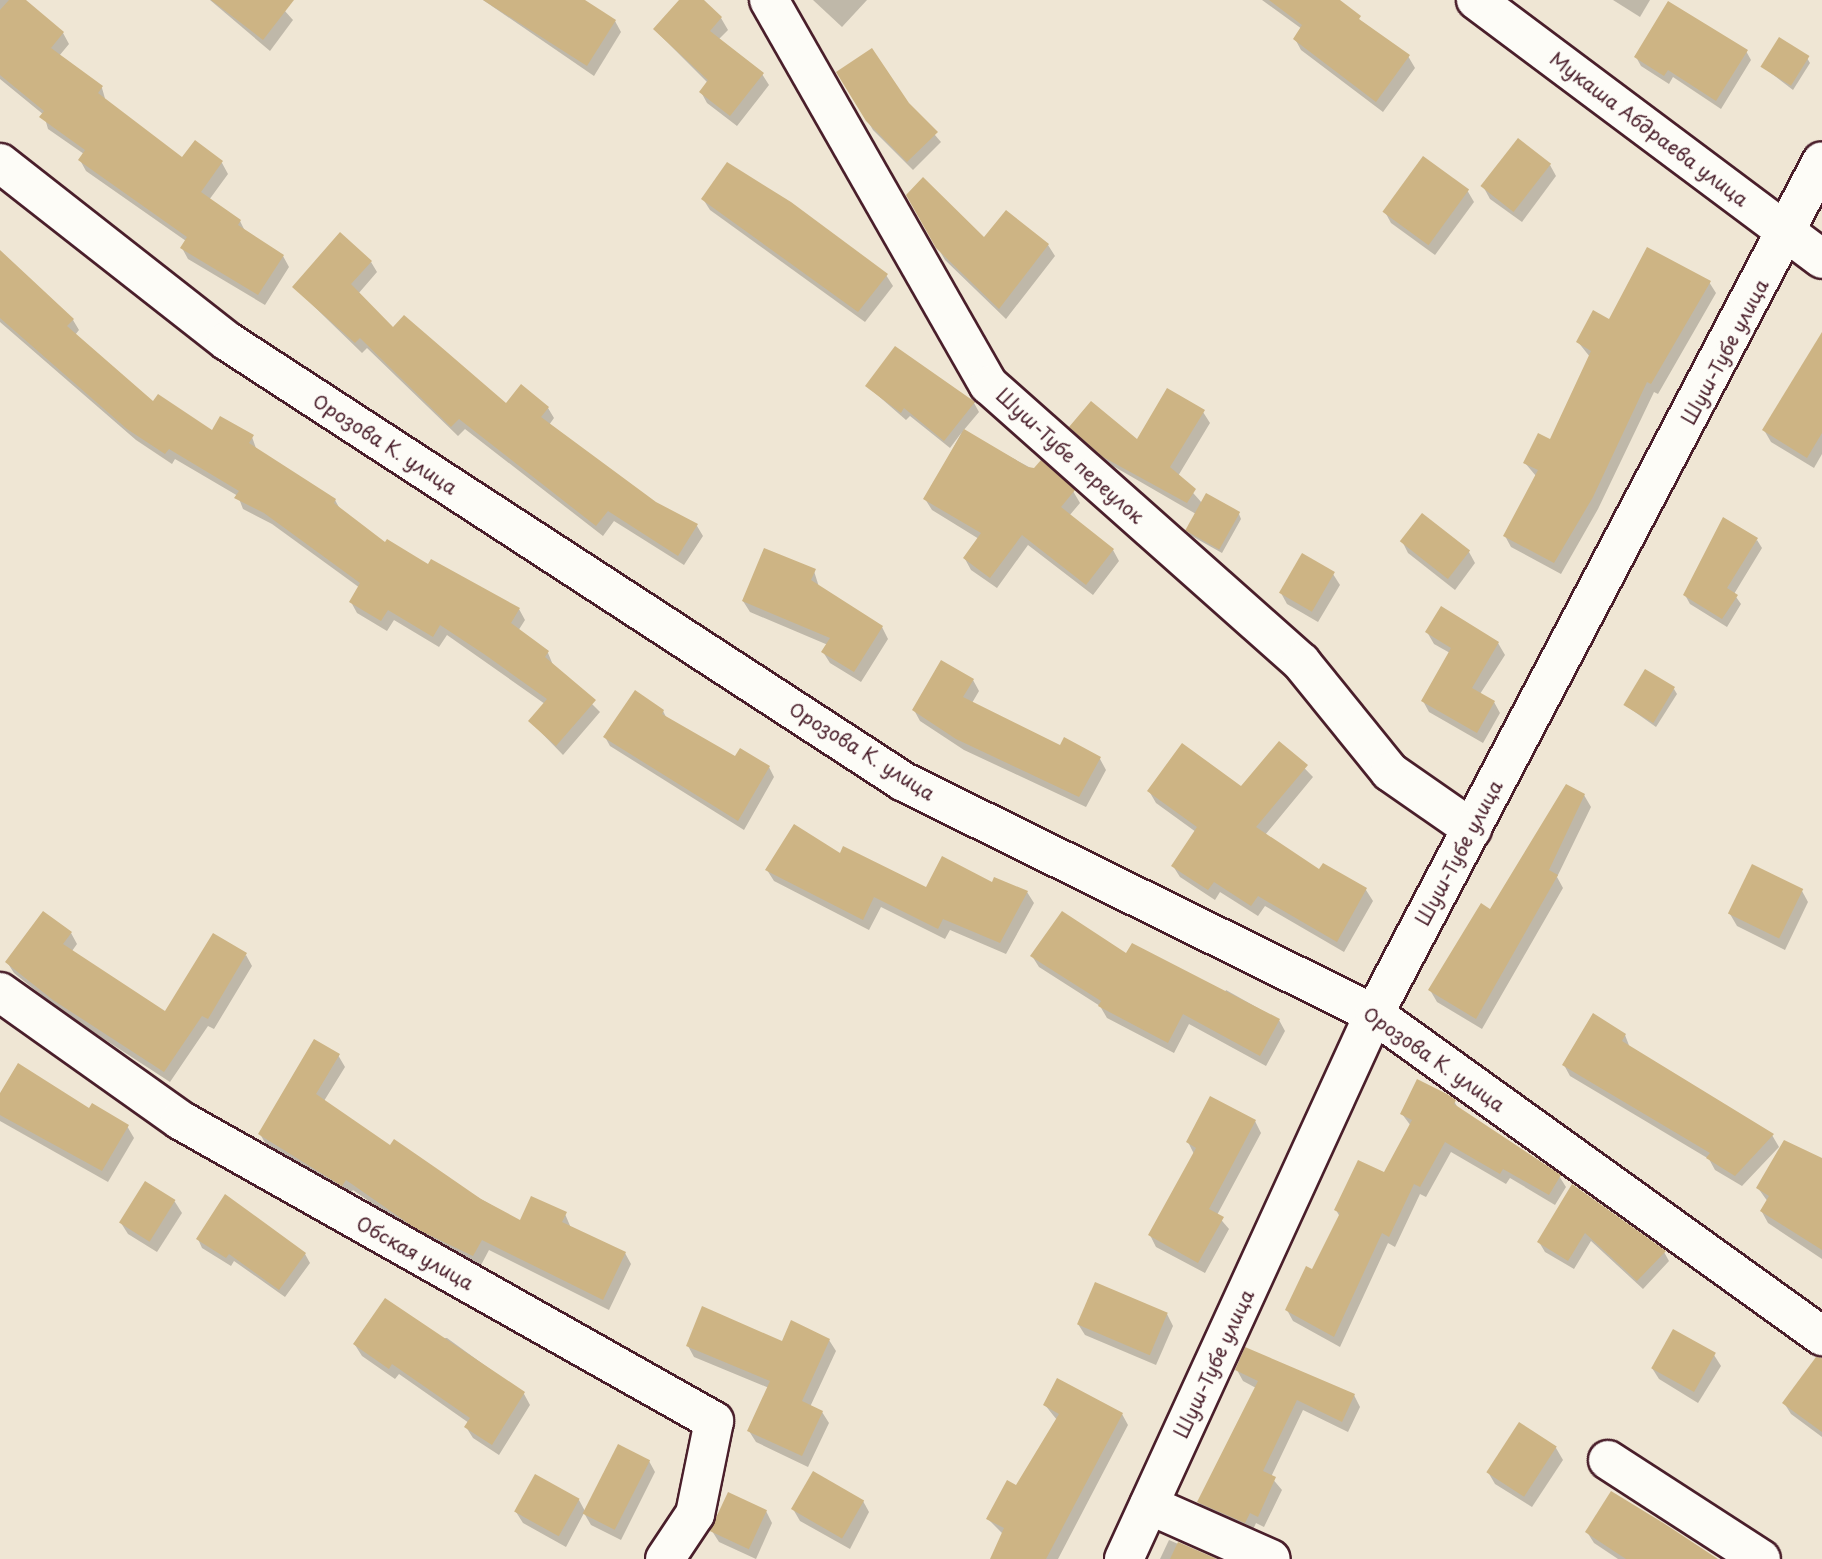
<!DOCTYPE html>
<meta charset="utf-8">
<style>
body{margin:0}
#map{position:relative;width:1822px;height:1559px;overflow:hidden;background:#efe6d4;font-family:"Playpen Sans",sans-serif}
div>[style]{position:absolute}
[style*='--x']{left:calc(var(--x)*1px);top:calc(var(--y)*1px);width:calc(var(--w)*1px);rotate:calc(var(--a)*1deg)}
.shadow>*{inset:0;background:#0003}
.building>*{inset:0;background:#cdb484;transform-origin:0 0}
.roads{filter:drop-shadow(2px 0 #4a1f2b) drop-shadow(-2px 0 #4a1f2b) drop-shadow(0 2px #4a1f2b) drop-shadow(0 -2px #4a1f2b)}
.minor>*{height:38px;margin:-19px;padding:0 19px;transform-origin:19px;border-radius:19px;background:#fdfcf7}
span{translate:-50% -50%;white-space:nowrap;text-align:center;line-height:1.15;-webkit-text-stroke:7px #fdfcf7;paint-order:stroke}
.street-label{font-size:19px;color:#4a1f2b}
</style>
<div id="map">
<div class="shadow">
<div style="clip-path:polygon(0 0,24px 0,63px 33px,69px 44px,59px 56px,102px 88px,106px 102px,182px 160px,222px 163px,228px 174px,209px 200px,240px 221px,246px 233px,283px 256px,289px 267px,265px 305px,188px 259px,182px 248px,186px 241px,86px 171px,80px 160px,84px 154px,48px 129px,44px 115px,0 79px)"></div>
<div style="clip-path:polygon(210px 0,275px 0,293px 20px,270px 51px)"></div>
<div style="clip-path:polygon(483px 0,581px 0,615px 21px,621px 32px,594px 76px)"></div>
<div style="clip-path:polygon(682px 0,701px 0,721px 18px,728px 30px,718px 40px,762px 74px,769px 85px,737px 126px,707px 103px,701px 92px,708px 83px,655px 30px)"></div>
<div style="clip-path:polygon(813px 0,867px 0,842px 27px)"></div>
<div style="clip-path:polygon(1262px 0,1333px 0,1408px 56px,1415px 68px,1383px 112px,1301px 50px,1295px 39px,1302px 29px)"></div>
<div style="clip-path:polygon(1613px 0,1650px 0,1640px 17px)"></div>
<div style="clip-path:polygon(1746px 51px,1751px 60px,1721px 109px,1673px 77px,1669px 84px,1641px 66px,1636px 57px)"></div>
<div style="clip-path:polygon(1807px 58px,1810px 63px,1793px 90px,1763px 67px)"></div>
<div style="clip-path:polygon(838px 73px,908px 104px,941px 142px,913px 170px,873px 130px)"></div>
<div style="clip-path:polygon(1550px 165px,1556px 176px,1522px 222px,1490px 199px,1484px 188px)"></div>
<div style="clip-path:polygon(1467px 190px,1474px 202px,1435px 255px,1391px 223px,1385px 212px)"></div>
<div style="clip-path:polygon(908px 196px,985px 239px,1048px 245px,1055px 256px,1006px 319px,945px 260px)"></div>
<div style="clip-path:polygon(703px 199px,886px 275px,893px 286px,865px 322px,710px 210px)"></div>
<div style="clip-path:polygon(0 254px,73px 320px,79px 330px,75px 335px,154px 404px,212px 432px,252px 437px,257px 451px,335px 500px,341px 511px,386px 544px,519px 609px,525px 620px,518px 631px,548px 653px,553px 665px,600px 712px,563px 755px,530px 721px,545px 704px,447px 635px,439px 647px,394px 620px,387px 631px,357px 613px,351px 602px,360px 588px,272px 524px,243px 509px,238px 496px,175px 459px,172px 464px,136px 440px,0 322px)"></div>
<div style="clip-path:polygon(371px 262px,377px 272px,358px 294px,393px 329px,506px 405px,548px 408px,554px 418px,549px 425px,655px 504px,697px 526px,703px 536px,684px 565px,614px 521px,603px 536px,465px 429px,458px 436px,367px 348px,362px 353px,294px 287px)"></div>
<div style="clip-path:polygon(1709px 282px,1716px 293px,1658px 394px,1654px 392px,1598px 509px,1561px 574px,1511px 547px,1505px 536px,1536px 476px,1525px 463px,1550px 441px,1590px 357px,1578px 342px,1610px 321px)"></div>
<div style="clip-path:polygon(1822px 363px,1822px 454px,1814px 468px,1771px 442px,1764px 430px)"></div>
<div style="clip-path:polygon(867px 386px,974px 403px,979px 412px,963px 431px,1073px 491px,1080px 503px,1069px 516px,1113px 550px,1119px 561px,1093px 595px,1028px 545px,997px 588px,971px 570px,965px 559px,979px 539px,932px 510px,925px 499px,962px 432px,950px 448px,910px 416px,906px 420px)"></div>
<div style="clip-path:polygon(1203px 412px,1210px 423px,1178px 476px,1202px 503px,1239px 514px,1241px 519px,1222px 553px,1190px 535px,1187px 530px,1196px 514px,1113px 466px,1078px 438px,1071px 427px,1137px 441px)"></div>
<div style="clip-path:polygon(1757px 540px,1762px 548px,1734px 594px,1741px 604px,1727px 627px,1690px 604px,1685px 595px)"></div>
<div style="clip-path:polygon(1402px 541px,1469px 552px,1475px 563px,1455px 590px,1408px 553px)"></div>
<div style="clip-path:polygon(814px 571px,819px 587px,882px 627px,888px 639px,861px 682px,830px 663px,823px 652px,828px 645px,750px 612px,743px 601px)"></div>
<div style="clip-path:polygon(1333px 574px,1340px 585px,1318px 622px,1287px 604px,1281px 593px)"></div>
<div style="clip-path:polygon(1427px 632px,1498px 643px,1505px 655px,1480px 694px,1494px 702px,1500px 713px,1483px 743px,1429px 712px,1423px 701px,1450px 653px,1434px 644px)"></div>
<div style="clip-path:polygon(973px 680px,979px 691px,972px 703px,1061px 747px,1100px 759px,1106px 770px,1086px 807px,964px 750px,920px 721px,914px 710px)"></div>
<div style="clip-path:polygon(1674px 689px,1677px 694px,1656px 727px,1625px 705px)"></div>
<div style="clip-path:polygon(663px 711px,667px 719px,736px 758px,769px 767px,774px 777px,744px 830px,610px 746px,605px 737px)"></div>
<div style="clip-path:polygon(1280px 743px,1313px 777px,1265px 835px,1320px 872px,1324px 865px,1366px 890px,1373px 901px,1344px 952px,1265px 906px,1258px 916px,1220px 892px,1215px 900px,1180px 877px,1173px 866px,1196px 832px,1156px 803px,1149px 791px,1241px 788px)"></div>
<div style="clip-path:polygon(1584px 795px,1591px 807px,1557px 877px,1563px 888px,1482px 1029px,1437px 1002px,1430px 990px)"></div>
<div style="clip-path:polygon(767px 870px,927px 890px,993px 884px,1027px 892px,1034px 903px,1006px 954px,950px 930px,945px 939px,881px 907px,869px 930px,774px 881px)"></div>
<div style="clip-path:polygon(1802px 891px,1808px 902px,1785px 950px,1737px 926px,1730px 914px)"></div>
<div style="clip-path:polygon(71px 933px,77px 944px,72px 951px,165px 1014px,246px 955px,252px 966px,214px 1029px,208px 1026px,170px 1082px,61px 1011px,14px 973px,7px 962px)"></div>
<div style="clip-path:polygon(1032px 956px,1127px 956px,1224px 994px,1226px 990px,1279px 1020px,1285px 1031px,1266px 1066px,1189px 1024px,1174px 1053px,1107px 1018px,1100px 1006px,1039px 967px)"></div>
<div style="clip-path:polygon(1625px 1035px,1630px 1048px,1772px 1135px,1779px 1147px,1742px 1186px,1715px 1170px,1709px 1159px,1570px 1076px,1564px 1065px)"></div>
<div style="clip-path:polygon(338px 1055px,345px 1067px,324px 1101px,390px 1147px,521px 1222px,565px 1214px,571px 1228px,625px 1253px,631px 1264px,609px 1310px,489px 1250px,480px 1267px,423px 1239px,353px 1190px,348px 1196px,267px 1146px,260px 1134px)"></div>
<div style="clip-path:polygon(0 1097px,90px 1111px,127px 1126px,134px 1138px,108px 1182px,0 1121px)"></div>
<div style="clip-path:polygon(1454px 1101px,1459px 1110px,1559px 1176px,1566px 1187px,1555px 1205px,1510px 1178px,1506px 1184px,1451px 1152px,1426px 1197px,1420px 1194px,1395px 1247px,1388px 1243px,1340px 1347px,1293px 1321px,1287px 1310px,1313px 1272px,1340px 1217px,1336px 1210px,1385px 1175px,1411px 1126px,1402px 1114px)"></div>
<div style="clip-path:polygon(1255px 1121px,1261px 1133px,1217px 1215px,1229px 1229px,1205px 1273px,1156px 1247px,1150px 1235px,1194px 1154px,1188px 1142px)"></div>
<div style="clip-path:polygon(1822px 1168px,1822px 1259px,1768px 1223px,1762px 1212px,1768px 1202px,1758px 1188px)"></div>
<div style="clip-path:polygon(145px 1183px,175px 1202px,182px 1213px,157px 1252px,128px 1234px,121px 1223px)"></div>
<div style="clip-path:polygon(1573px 1187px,1664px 1252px,1669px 1261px,1643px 1289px,1591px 1241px,1574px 1269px,1545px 1252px,1539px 1242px)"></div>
<div style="clip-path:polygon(198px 1239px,305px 1254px,310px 1263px,285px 1297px,234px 1261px,231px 1266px,202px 1248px)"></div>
<div style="clip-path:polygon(1167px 1314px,1173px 1326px,1156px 1365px,1085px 1335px,1078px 1324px)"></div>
<div style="clip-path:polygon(447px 1338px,524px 1394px,530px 1405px,499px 1455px,473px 1438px,466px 1427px,469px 1423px,399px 1374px,395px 1379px,362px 1356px,355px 1345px)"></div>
<div style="clip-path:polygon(829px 1340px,836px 1351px,810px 1407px,822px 1412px,829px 1423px,808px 1467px,756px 1442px,749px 1431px,769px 1388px,694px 1357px,688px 1346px)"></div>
<div style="clip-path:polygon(1714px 1355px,1721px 1366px,1698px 1403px,1659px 1379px,1652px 1368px)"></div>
<div style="clip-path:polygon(1822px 1365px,1822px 1437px,1791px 1414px,1784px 1403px)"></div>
<div style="clip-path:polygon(1237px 1370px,1354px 1395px,1360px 1407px,1348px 1432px,1303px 1410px,1271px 1477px,1282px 1490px,1264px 1527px,1256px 1523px,1251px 1534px,1206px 1514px,1199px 1502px,1256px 1388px,1243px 1381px)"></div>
<div style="clip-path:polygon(1045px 1405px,1122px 1414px,1128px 1425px,1058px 1559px,992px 1559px,1003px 1534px,988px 1519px,1017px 1487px,1057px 1420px)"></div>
<div style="clip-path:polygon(1520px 1424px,1556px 1448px,1563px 1460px,1532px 1507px,1495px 1484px,1488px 1472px)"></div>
<div style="clip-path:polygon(649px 1461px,655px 1472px,621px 1540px,591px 1525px,584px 1513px,566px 1547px,523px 1523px,516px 1512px,579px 1500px,586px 1513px)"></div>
<div style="clip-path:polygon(863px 1501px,869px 1512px,850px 1549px,800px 1521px,793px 1509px)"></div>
<div style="clip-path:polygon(766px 1511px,772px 1523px,756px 1559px,719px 1542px,712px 1531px)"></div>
<div style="clip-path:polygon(1587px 1532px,1717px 1559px,1618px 1559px,1594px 1543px)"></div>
<div style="clip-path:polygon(1169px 1540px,1213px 1559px,1160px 1559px)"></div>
</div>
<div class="building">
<div style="clip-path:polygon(9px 0,26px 0,64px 32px,51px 48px,103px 86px,98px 93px,182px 157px,195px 140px,223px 161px,201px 192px,241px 220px,238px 225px,284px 255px,258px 295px,180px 248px,187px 237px,78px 160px,85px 150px,39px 117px,44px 111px,0 75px,0 10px)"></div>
<div style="clip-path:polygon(211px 0,294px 0,263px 40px)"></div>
<div style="clip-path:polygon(483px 0,585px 0,616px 20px,587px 66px)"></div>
<div style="clip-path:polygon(679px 0,704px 0,722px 17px,710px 31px,764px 73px,730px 116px,699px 92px,708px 80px,653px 29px)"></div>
<div style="clip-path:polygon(1269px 0,1340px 0,1361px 16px,1359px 19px,1410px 55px,1376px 102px,1293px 39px,1302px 25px)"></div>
<div style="clip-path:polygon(1668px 1px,1748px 50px,1716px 101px,1668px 70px,1664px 76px,1634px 57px)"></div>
<div style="left:1779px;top:37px;width:36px;height:35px;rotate:32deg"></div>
<div style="clip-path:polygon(872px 48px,909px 103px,938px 132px,907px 162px,866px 121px,836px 72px)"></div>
<div style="left:1518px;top:138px;width:42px;height:61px;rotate:38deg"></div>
<div style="left:1423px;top:156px;width:57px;height:69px;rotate:36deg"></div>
<div style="clip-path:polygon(727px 162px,791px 202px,888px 274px,858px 312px,701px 199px)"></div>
<div style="clip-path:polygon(923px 177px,984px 237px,1006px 210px,1049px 244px,999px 309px,936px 248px,906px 195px)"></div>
<div style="clip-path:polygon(340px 232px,372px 261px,351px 284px,393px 327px,404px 315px,506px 403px,521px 384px,549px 407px,541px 417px,656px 502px,698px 524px,678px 556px,608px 511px,596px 526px,459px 419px,451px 427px,360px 338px,355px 343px,292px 287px)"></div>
<div style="clip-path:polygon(1647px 247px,1711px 281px,1651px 384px,1647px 382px,1593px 497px,1554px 563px,1503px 536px,1538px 470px,1523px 463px,1538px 433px,1550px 439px,1591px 351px,1576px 342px,1593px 310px,1609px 319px)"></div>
<div style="clip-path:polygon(0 250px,74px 319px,67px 326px,153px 401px,158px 394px,212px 430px,220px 416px,254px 435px,249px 443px,336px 499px,334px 503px,385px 542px,387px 539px,428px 564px,431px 559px,520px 608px,511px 623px,549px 651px,545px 657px,596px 700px,556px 746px,528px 721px,547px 699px,484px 654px,440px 625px,433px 637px,388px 610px,381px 621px,349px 602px,360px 583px,264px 513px,234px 498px,239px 491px,169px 449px,165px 454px,127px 429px,0 318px)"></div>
<div style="clip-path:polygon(1822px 332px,1822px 433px,1807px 458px,1762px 430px)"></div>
<div style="clip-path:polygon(895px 346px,975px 402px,944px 441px,904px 408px,901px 413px,865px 386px)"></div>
<div style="clip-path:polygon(1167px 388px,1205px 410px,1170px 467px,1196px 489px,1187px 503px,1103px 457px,1069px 427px,1091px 401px,1137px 439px)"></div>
<div style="clip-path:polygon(964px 429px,1028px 467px,1034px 468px,1041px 460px,1075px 490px,1061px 507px,1114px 549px,1086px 585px,1022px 535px,990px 578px,963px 558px,981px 533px,923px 499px)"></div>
<div style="left:1206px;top:493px;width:39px;height:43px;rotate:29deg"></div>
<div style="left:1422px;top:513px;width:61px;height:36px;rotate:38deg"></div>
<div style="clip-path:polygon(1723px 517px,1758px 538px,1727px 588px,1738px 595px,1722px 619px,1683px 595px)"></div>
<div style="clip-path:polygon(764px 548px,816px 569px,811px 580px,883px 626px,854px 672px,821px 652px,830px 638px,742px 601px)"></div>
<div style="left:1302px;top:553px;width:38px;height:46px;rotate:30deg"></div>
<div style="clip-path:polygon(1441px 606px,1499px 642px,1472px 688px,1495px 701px,1477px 733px,1421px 701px,1451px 648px,1425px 632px)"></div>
<div style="clip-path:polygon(941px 660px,974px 679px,963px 697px,1060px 745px,1064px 737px,1101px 757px,1079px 797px,956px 739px,912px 710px)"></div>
<div style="left:1645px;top:669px;width:35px;height:42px;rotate:31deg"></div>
<div style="clip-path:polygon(635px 690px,664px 710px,662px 714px,735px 756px,740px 748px,770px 766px,738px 821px,603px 737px)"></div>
<div style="clip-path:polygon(1279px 741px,1308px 765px,1256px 827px,1319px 869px,1323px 863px,1367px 888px,1337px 942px,1258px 896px,1251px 906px,1214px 882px,1208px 890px,1171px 866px,1197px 827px,1147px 791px,1182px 743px,1241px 786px)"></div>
<div style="clip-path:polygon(1566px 784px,1585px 794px,1549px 870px,1558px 875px,1476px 1019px,1428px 990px,1481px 903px,1490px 909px)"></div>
<div style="clip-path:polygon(794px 824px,840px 853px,843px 846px,926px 887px,942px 856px,992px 882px,994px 877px,1028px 891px,1000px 943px,943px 919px,938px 929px,874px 897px,863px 920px,765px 870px)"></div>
<div style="left:1752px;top:864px;width:57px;height:55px;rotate:26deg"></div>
<div style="clip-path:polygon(43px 911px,72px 932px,63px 944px,165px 1011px,213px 933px,247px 953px,208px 1019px,202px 1016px,164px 1072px,53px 1000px,5px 962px)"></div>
<div style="clip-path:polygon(1062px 911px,1126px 953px,1132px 943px,1280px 1019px,1260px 1056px,1183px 1014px,1168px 1043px,1098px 1006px,1101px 1001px,1030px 956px)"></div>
<div style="clip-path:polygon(1593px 1013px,1626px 1034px,1622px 1041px,1774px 1134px,1735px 1176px,1706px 1158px,1710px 1153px,1562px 1065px)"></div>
<div style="clip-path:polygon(314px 1039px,340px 1054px,316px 1094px,390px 1145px,394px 1139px,481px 1199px,520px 1220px,531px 1196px,567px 1212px,562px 1222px,626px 1252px,603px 1300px,482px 1240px,473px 1256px,415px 1228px,346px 1180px,342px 1186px,258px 1134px)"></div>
<div style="clip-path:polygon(18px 1063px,89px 1108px,92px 1103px,129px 1125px,102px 1171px,0 1115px,0 1093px)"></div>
<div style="clip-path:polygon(1417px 1079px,1447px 1094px,1456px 1100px,1454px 1104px,1561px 1175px,1549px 1195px,1503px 1169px,1500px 1174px,1445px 1142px,1420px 1187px,1414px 1184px,1389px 1237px,1382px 1233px,1334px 1337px,1285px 1310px,1306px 1266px,1312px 1269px,1340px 1213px,1334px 1210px,1358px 1160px,1384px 1172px,1412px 1120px,1400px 1114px)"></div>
<div style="clip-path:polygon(1210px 1096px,1256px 1120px,1209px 1209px,1224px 1217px,1198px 1263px,1148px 1235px,1196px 1148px,1186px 1142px)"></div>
<div style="clip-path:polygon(1784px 1140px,1822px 1158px,1822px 1250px,1760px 1211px,1769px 1196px,1756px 1188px)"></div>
<div style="left:145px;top:1181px;width:36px;height:49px;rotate:32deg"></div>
<div style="clip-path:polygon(1572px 1184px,1666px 1251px,1637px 1281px,1585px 1233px,1568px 1261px,1537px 1242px)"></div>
<div style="clip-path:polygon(225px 1194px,306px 1253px,279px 1290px,229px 1254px,226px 1258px,196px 1239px)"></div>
<div style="left:1095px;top:1282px;width:79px;height:46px;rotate:23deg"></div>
<div style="clip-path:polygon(385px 1298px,525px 1392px,492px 1445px,464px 1427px,470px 1418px,392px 1364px,389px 1369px,353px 1344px)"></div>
<div style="clip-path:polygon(702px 1306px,782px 1341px,791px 1320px,830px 1339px,802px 1401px,823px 1411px,802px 1456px,747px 1431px,770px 1381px,686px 1346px)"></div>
<div style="left:1673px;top:1329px;width:49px;height:45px;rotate:29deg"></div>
<div style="clip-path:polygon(1245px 1347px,1355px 1394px,1342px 1422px,1297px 1400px,1263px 1471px,1276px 1477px,1258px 1517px,1250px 1513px,1245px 1523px,1197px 1502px,1258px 1381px,1235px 1370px)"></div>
<div style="clip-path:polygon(1816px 1357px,1822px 1358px,1822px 1432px,1782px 1403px)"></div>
<div style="clip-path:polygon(1057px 1378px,1123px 1413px,1046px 1559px,990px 1559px,1004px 1528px,986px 1519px,1007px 1480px,1016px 1485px,1059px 1414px,1043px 1405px)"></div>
<div style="left:1519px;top:1422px;width:45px;height:60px;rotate:33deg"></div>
<div style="left:618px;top:1444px;width:36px;height:78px;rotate:27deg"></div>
<div style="left:813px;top:1471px;width:59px;height:44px;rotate:30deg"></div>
<div style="left:535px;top:1474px;width:51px;height:43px;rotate:29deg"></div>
<div style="clip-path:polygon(1611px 1491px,1665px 1524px,1718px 1559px,1626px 1559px,1585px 1532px)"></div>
<div style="left:728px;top:1492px;width:43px;height:43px;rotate:25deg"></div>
<div style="clip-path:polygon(1178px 1542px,1217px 1559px,1170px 1559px)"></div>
</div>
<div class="roads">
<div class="minor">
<div style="--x:769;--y:0;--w:443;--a:60.3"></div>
<div style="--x:989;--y:385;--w:417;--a:41.6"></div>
<div style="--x:1301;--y:662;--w:141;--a:51"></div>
<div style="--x:1390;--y:772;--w:100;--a:34.8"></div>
<div style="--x:1476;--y:0;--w:432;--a:36.8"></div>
<div style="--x:0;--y:163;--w:288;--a:38.1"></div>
<div style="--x:227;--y:341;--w:808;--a:33.08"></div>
<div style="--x:904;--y:782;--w:524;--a:26.27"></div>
<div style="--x:1374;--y:1014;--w:552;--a:35.71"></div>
<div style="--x:0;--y:992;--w:221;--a:35.4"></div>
<div style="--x:180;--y:1120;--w:613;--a:29.41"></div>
<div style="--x:714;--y:1421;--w:95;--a:101.5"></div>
<div style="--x:695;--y:1514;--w:54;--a:123.7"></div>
<div style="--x:1608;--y:1460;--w:182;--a:32.9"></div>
<div style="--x:1149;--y:1505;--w:133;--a:23.9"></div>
<div style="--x:1124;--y:1559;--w:600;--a:-65.36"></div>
<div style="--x:1374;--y:1014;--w:963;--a:-62.29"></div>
</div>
</div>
<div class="street-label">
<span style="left:1649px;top:129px;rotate:37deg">Мукаша Абдраева улица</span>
<span style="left:1725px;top:352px;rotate:-62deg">Шуш-Тубе улица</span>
<span style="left:385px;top:444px;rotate:33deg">Орозова К. улица</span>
<span style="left:1070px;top:456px;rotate:42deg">Шуш-Тубе переулок</span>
<span style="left:862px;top:751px;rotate:32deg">Орозова К. улица</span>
<span style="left:1459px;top:853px;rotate:-62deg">Шуш-Тубе улица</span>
<span style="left:1434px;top:1059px;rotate:35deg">Орозова К. улица</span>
<span style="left:415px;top:1253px;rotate:29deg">Обская улица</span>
<span style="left:1214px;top:1364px;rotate:-65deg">Шуш-Тубе улица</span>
</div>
</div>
